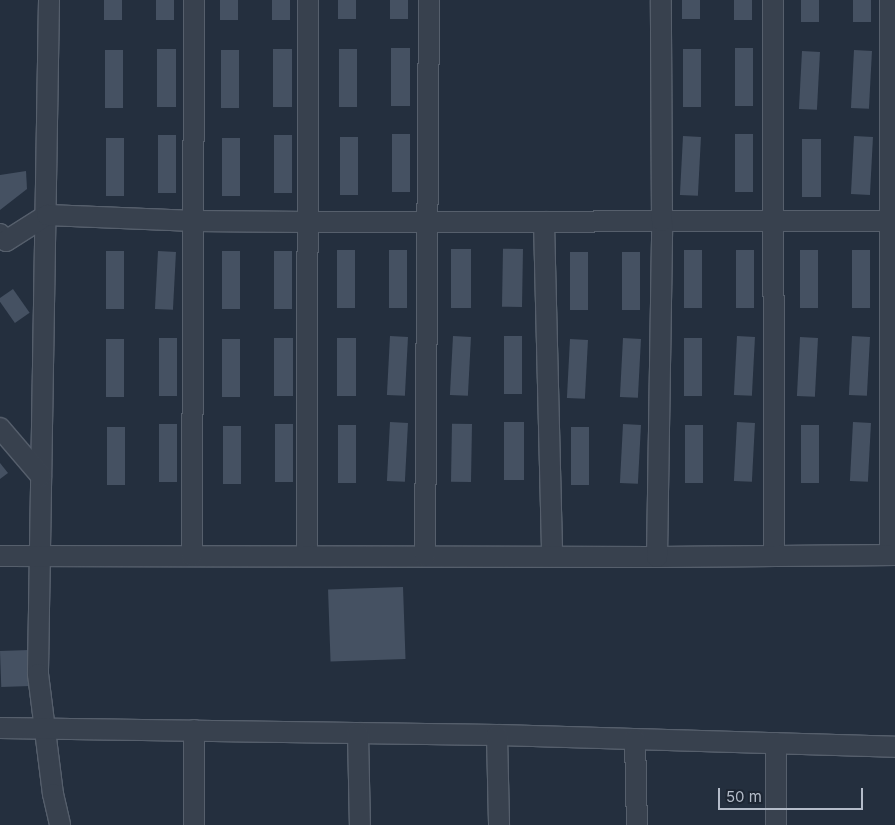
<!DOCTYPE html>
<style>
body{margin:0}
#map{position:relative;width:895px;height:825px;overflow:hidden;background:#242f3e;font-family:Inter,sans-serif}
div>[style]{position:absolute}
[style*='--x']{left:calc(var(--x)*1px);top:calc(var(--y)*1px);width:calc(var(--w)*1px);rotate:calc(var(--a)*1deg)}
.building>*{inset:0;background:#455162;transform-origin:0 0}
.roads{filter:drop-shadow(1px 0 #565f6c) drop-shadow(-1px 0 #565f6c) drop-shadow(0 1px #565f6c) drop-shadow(0 -1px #565f6c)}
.street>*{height:20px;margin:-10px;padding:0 10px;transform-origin:10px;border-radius:10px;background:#38414e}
span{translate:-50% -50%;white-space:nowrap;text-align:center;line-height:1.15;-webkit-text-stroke:4px #1d2633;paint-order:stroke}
.scale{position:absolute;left:718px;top:788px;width:145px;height:22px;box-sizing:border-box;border:2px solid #b4bcc9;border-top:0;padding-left:6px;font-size:15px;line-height:18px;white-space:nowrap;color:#b4bcc9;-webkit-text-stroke:4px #1d2633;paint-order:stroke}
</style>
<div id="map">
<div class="building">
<div style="left:104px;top:0;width:18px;height:20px"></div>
<div style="left:156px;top:0;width:18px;height:20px"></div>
<div style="left:220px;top:0;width:18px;height:20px"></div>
<div style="left:272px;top:0;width:18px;height:20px"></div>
<div style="left:338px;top:0;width:18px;height:19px"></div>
<div style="left:390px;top:0;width:18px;height:19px"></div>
<div style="left:682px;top:0;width:18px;height:19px"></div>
<div style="left:734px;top:0;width:18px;height:20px"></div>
<div style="left:801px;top:0;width:18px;height:22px"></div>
<div style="left:853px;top:0;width:18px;height:22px"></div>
<div style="left:391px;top:48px;width:19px;height:58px"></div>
<div style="left:735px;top:48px;width:18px;height:58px"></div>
<div style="left:157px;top:49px;width:19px;height:58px"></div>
<div style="left:273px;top:49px;width:19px;height:58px"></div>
<div style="left:339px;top:49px;width:18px;height:58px"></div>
<div style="left:683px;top:49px;width:18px;height:58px"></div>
<div style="left:105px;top:50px;width:18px;height:58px"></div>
<div style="left:221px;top:50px;width:18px;height:58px"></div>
<div style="left:854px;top:50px;width:18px;height:58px;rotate:3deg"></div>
<div style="left:802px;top:51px;width:18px;height:58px;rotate:3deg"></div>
<div style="left:392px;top:134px;width:18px;height:58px"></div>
<div style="left:735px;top:134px;width:18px;height:58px"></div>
<div style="left:158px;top:135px;width:18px;height:58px"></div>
<div style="left:274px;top:135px;width:18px;height:58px"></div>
<div style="left:683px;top:136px;width:18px;height:59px;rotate:3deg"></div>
<div style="left:854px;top:136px;width:19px;height:58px;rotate:3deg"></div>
<div style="left:340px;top:137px;width:18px;height:58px"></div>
<div style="left:106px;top:138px;width:18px;height:58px"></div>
<div style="left:222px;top:138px;width:18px;height:58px"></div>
<div style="left:802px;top:139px;width:19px;height:58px"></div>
<div style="clip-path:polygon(26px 171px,27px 189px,0 210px,0 175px)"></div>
<div style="left:451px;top:249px;width:20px;height:59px"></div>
<div style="left:523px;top:249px;width:58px;height:20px;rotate:91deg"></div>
<div style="left:337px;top:250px;width:18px;height:58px"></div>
<div style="left:389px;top:250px;width:18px;height:58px"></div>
<div style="left:684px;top:250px;width:18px;height:58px"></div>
<div style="left:736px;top:250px;width:18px;height:58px"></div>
<div style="left:800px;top:250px;width:18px;height:58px"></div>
<div style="left:852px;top:250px;width:18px;height:58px"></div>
<div style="left:106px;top:251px;width:18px;height:58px"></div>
<div style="left:158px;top:251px;width:18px;height:58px;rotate:3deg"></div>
<div style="left:222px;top:251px;width:18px;height:58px"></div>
<div style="left:274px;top:251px;width:18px;height:58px"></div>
<div style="left:570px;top:252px;width:18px;height:58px"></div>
<div style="left:622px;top:252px;width:18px;height:58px"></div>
<div style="left:13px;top:289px;width:29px;height:18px;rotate:55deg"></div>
<div style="left:390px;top:336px;width:18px;height:59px;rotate:3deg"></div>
<div style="left:453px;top:336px;width:18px;height:59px;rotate:3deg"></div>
<div style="left:504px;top:336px;width:18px;height:58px"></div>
<div style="left:737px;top:336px;width:18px;height:59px;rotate:3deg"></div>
<div style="left:852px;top:336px;width:18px;height:59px;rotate:3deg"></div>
<div style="left:800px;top:337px;width:18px;height:59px;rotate:3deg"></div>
<div style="left:159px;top:338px;width:18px;height:58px"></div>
<div style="left:274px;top:338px;width:19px;height:58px"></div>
<div style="left:337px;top:338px;width:19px;height:58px"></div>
<div style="left:623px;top:338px;width:18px;height:59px;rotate:3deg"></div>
<div style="left:684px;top:338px;width:18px;height:58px"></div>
<div style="left:106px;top:339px;width:18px;height:58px"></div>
<div style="left:222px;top:339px;width:18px;height:58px"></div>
<div style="left:570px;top:339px;width:18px;height:59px;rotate:3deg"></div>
<div style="left:390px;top:422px;width:18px;height:59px;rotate:3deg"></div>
<div style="left:504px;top:422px;width:20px;height:58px"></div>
<div style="left:737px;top:422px;width:18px;height:59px;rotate:3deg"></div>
<div style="left:853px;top:422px;width:18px;height:59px;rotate:3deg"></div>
<div style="left:159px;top:424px;width:18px;height:58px"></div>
<div style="left:275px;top:424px;width:18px;height:58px"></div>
<div style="left:472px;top:424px;width:58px;height:20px;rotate:91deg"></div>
<div style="left:623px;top:424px;width:18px;height:59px;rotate:3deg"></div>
<div style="left:338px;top:425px;width:18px;height:58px"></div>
<div style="left:685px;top:425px;width:18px;height:58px"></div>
<div style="left:801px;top:425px;width:18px;height:58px"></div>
<div style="left:223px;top:426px;width:18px;height:58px"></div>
<div style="left:107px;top:427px;width:18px;height:58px"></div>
<div style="left:571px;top:427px;width:18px;height:58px"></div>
<div style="clip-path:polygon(0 463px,8px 473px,0 479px)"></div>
<div style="left:403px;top:587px;width:72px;height:75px;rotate:88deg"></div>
<div style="left:29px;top:650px;width:36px;height:29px;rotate:88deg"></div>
</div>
<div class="roads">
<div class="street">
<div style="--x:49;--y:0;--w:674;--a:90.94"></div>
<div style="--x:38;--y:674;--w:121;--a:82.9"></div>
<div style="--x:53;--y:794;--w:32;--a:77"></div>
<div style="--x:773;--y:0;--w:556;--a:89.9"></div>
<div style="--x:544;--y:222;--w:334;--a:88.6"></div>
<div style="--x:0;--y:234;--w:9;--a:49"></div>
<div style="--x:6;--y:241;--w:49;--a:-32.4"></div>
<div style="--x:47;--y:215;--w:148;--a:2.3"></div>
<div style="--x:195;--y:221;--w:113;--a:0.5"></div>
<div style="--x:308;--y:222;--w:587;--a:-0.1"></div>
<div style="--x:0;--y:428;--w:63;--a:49.5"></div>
<div style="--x:307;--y:555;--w:555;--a:-89.9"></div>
<div style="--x:890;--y:555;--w:555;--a:-90"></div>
<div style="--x:0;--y:556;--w:657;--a:0.09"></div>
<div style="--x:657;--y:557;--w:238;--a:-0.5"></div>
<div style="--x:192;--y:556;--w:556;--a:-89.79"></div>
<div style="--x:425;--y:556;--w:556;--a:-89.59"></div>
<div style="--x:657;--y:557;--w:336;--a:-89.1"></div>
<div style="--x:662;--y:221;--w:221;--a:-90.3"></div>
<div style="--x:0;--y:728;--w:497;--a:0.8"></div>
<div style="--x:497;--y:735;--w:398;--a:1.7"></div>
<div style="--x:358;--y:733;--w:92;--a:88.8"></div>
<div style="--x:497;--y:735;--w:90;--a:88.7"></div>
<div style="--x:635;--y:739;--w:86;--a:88.7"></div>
<div style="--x:776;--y:743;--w:82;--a:90"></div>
<div style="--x:194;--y:825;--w:95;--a:-90"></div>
</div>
</div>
<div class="scale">50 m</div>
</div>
